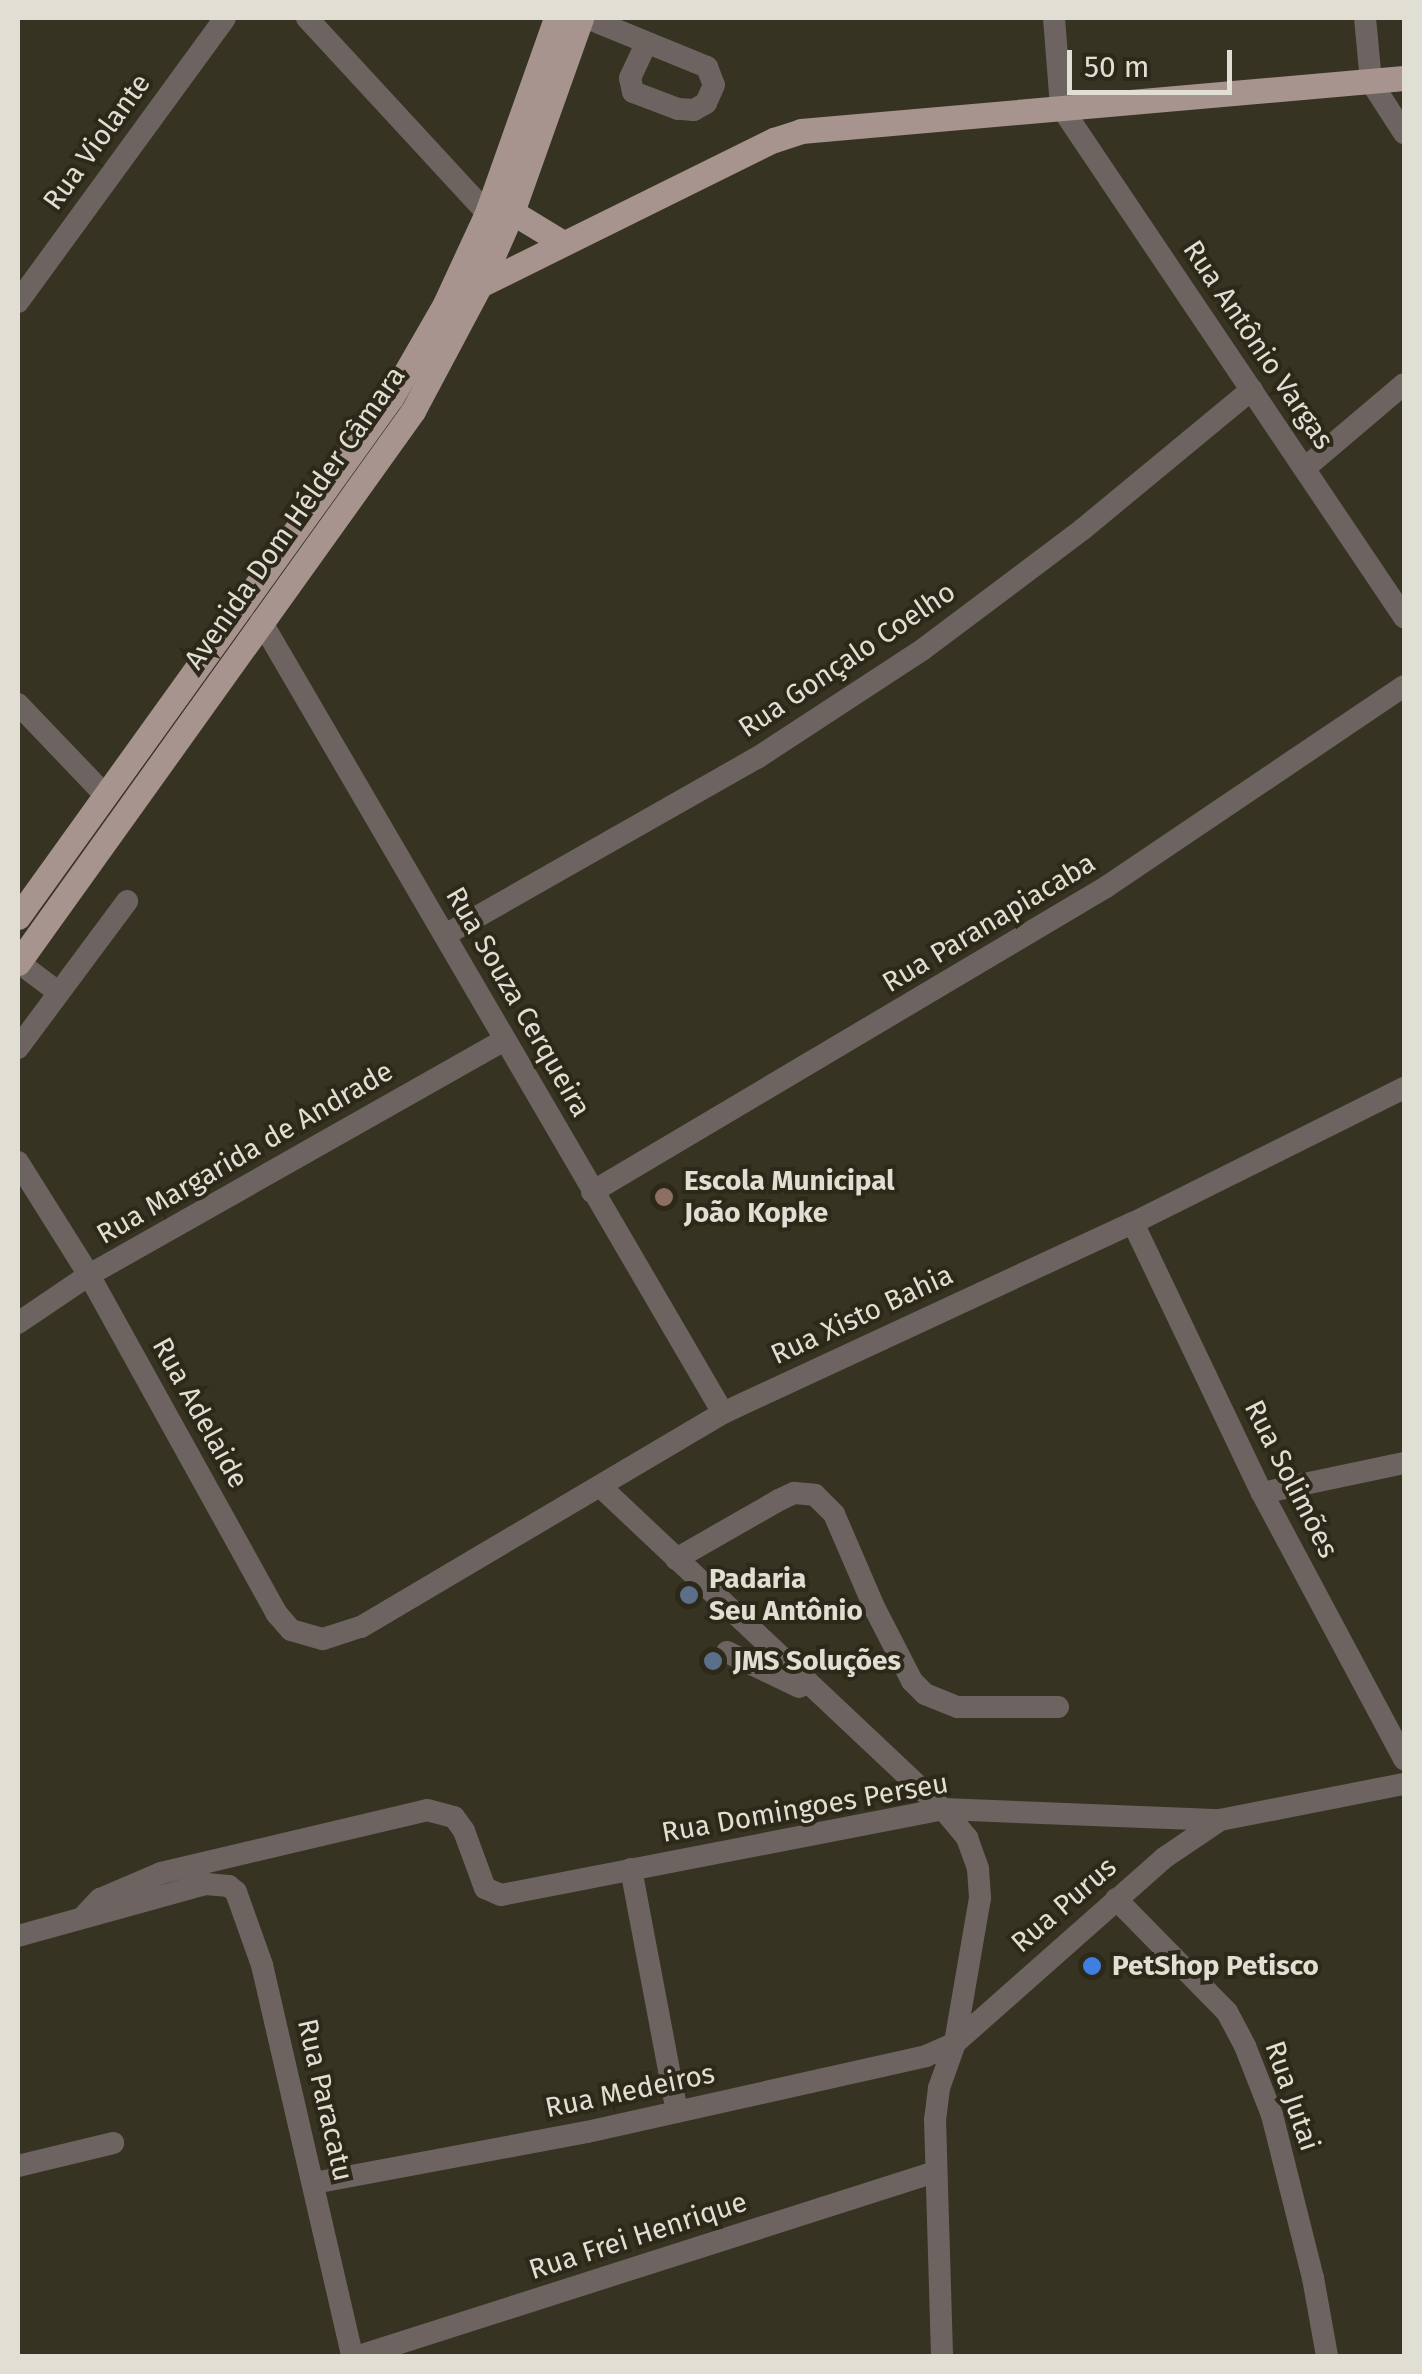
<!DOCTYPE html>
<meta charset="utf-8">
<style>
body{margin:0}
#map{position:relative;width:1422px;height:2374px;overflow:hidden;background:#373322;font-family:"Fira Sans",sans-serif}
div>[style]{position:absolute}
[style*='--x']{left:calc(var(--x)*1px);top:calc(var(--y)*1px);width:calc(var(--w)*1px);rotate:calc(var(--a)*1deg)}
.minor>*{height:22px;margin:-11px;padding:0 11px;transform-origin:11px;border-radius:11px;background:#6d6461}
.major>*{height:25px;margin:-12.5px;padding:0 12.5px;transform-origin:12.5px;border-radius:12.5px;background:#a7948f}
.dots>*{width:28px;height:28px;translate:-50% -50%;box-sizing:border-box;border:5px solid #2d2918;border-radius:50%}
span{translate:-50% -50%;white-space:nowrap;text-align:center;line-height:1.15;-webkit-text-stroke:8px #2d2918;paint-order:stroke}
.street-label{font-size:28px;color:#e1ded4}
.poi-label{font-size:28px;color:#e1ded4;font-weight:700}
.left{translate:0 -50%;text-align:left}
.frame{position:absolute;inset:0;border:20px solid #e1ded4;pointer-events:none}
.scale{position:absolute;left:1067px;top:50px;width:165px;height:45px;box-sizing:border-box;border:5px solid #e1ded4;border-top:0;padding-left:12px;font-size:30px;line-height:35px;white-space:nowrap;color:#e1ded4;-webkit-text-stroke:8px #2d2918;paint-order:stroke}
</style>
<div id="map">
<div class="minor">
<div style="--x:307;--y:18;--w:265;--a:47.3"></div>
<div style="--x:587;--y:18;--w:130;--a:22.2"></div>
<div style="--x:707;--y:67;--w:19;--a:69"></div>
<div style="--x:714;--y:85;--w:20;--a:114"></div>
<div style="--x:706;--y:103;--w:14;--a:150"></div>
<div style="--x:694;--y:110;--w:16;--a:-176"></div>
<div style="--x:678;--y:109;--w:48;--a:-159.3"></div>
<div style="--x:633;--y:92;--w:14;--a:-102"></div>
<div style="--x:630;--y:78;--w:38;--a:-65"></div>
<div style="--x:1054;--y:18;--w:89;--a:85.5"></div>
<div style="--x:1061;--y:107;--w:615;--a:56.08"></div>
<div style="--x:1365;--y:18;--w:64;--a:84.6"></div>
<div style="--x:1371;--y:82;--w:61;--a:57.1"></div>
<div style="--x:18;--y:302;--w:351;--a:-53.9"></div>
<div style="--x:1305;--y:468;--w:130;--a:-40.3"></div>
<div style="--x:261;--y:621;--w:917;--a:59.74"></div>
<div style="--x:18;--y:704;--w:127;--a:46.3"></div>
<div style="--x:445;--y:935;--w:359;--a:-29.6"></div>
<div style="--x:757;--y:758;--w:197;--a:-33.2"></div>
<div style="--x:922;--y:650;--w:201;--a:-36.9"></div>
<div style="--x:1083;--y:529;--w:219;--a:-39.6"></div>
<div style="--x:18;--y:962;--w:50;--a:36.9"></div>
<div style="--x:18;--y:1048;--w:183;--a:-53.4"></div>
<div style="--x:18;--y:1162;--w:133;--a:57.9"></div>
<div style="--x:89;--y:1275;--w:388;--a:61"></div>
<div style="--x:277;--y:1614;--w:21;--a:49"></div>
<div style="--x:291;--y:1630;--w:33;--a:16"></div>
<div style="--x:323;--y:1639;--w:40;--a:-18"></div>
<div style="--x:361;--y:1627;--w:421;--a:-30.6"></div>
<div style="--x:723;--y:1413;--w:452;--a:-24.9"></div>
<div style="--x:1133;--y:1223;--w:303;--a:-26.5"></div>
<div style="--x:592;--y:1192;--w:598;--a:-30.68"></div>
<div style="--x:1106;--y:887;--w:359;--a:-34"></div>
<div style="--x:1133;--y:1223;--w:299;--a:64.5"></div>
<div style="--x:1262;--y:1493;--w:302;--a:61.9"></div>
<div style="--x:18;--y:1323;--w:86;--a:-34.1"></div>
<div style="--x:89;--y:1275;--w:478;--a:-29.5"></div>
<div style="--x:602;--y:1488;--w:468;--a:43.3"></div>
<div style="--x:943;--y:1809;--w:38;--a:50"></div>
<div style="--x:967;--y:1838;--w:33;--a:70"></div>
<div style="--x:978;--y:1869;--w:29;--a:86"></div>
<div style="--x:980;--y:1898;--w:147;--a:99.8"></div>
<div style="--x:955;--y:2043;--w:48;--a:109.6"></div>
<div style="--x:939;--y:2088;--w:31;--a:97"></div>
<div style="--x:935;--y:2119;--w:237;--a:88.3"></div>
<div style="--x:1262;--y:1493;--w:145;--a:-11.9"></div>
<div style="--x:676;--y:1559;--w:119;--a:-29.8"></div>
<div style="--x:779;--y:1500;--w:17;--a:-25"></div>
<div style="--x:794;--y:1493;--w:21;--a:5"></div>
<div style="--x:815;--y:1495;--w:27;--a:45"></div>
<div style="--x:834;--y:1514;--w:101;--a:66.7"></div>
<div style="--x:874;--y:1607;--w:83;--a:62.8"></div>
<div style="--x:912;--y:1681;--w:18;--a:45"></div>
<div style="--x:925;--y:1694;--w:35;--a:22"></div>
<div style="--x:958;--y:1707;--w:100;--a:0"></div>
<div style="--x:727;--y:1652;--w:80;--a:25.9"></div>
<div style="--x:631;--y:1869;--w:247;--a:79.3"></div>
<div style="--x:1116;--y:1899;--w:158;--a:45.5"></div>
<div style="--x:1227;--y:2012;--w:38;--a:62"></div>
<div style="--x:1245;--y:2046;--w:74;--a:68.6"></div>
<div style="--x:1272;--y:2115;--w:168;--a:75.9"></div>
<div style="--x:1313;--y:2278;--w:79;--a:79.8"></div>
<div style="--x:83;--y:1917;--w:25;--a:-47"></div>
<div style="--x:100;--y:1899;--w:66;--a:-23.1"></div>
<div style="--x:161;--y:1873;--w:273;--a:-13.3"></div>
<div style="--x:427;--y:1810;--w:28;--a:15"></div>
<div style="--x:454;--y:1817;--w:17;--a:54"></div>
<div style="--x:464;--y:1831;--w:61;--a:69.8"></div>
<div style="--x:485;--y:1888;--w:17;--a:24"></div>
<div style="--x:501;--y:1895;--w:450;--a:-11"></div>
<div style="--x:943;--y:1809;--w:277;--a:2.3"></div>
<div style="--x:1220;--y:1820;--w:187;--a:-11.1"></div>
<div style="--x:18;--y:1936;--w:195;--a:-15.5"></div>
<div style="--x:206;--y:1884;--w:23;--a:5"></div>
<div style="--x:229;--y:1886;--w:9;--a:41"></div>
<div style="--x:236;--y:1892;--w:77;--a:70.4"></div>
<div style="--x:262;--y:1965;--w:401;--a:77"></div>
<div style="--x:18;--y:2166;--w:98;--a:-13.6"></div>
<div style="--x:314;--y:2183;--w:278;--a:-10.6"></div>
<div style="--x:587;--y:2132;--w:347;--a:-12.6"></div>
<div style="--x:926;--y:2056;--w:32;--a:-24"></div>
<div style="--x:955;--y:2043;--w:279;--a:-41.5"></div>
<div style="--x:1164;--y:1858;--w:68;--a:-34.2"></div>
<div style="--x:359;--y:2356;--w:605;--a:-17.72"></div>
</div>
<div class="major">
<div style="--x:512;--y:212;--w:60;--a:31.3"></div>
<div style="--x:476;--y:287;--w:332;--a:-26.3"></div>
<div style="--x:774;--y:140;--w:28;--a:-18"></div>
<div style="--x:801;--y:131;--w:605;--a:-5.02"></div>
<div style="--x:18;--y:917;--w:639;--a:-54.3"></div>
<div style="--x:391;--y:398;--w:108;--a:-60.1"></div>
<div style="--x:445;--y:304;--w:100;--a:-65.2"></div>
<div style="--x:487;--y:213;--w:207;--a:-70.5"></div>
<div style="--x:18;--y:963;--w:679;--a:-54.41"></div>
<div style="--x:413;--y:411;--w:143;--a:-62"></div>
<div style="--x:480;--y:285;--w:80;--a:-66.3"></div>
<div style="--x:512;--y:212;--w:206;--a:-70.4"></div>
</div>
<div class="dots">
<div style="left:664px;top:1197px;background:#8d6e63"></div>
<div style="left:689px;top:1595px;background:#5c6f8a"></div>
<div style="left:713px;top:1661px;background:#5c6f8a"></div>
<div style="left:1092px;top:1966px;background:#3f7fe0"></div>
</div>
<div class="street-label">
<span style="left:97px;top:142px;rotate:-54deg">Rua Violante</span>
<span style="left:1258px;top:345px;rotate:56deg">Rua Antônio Vargas</span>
<span style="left:295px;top:518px;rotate:-55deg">Avenida Dom Hélder Câmara</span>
<span style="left:847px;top:660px;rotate:-34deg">Rua Gonçalo Coelho</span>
<span style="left:989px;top:923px;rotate:-31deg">Rua Paranapiacaba</span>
<span style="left:518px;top:1002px;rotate:60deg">Rua Souza Cerqueira</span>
<span style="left:245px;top:1153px;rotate:-30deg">Rua Margarida de Andrade</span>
<span style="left:862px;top:1315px;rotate:-25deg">Rua Xisto Bahia</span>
<span style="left:200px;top:1413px;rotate:61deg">Rua Adelaide</span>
<span style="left:1291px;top:1479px;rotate:63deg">Rua Solimões</span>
<span style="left:805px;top:1808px;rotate:-10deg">Rua Domingoes Perseu</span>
<span style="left:1064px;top:1905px;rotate:-41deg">Rua Purus</span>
<span style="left:630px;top:2091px;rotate:-12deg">Rua Medeiros</span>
<span style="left:1292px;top:2096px;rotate:71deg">Rua Jutai</span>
<span style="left:325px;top:2100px;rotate:77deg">Rua Paracatu</span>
<span style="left:638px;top:2236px;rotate:-18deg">Rua Frei Henrique</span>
</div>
<div class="poi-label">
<span class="left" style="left:684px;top:1197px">Escola Municipal<br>João Kopke</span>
<span class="left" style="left:709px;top:1595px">Padaria<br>Seu Antônio</span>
<span class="left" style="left:733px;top:1661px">JMS Soluções</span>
<span class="left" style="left:1112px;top:1966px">PetShop Petisco</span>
</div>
<div class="frame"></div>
<div class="scale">50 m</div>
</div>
